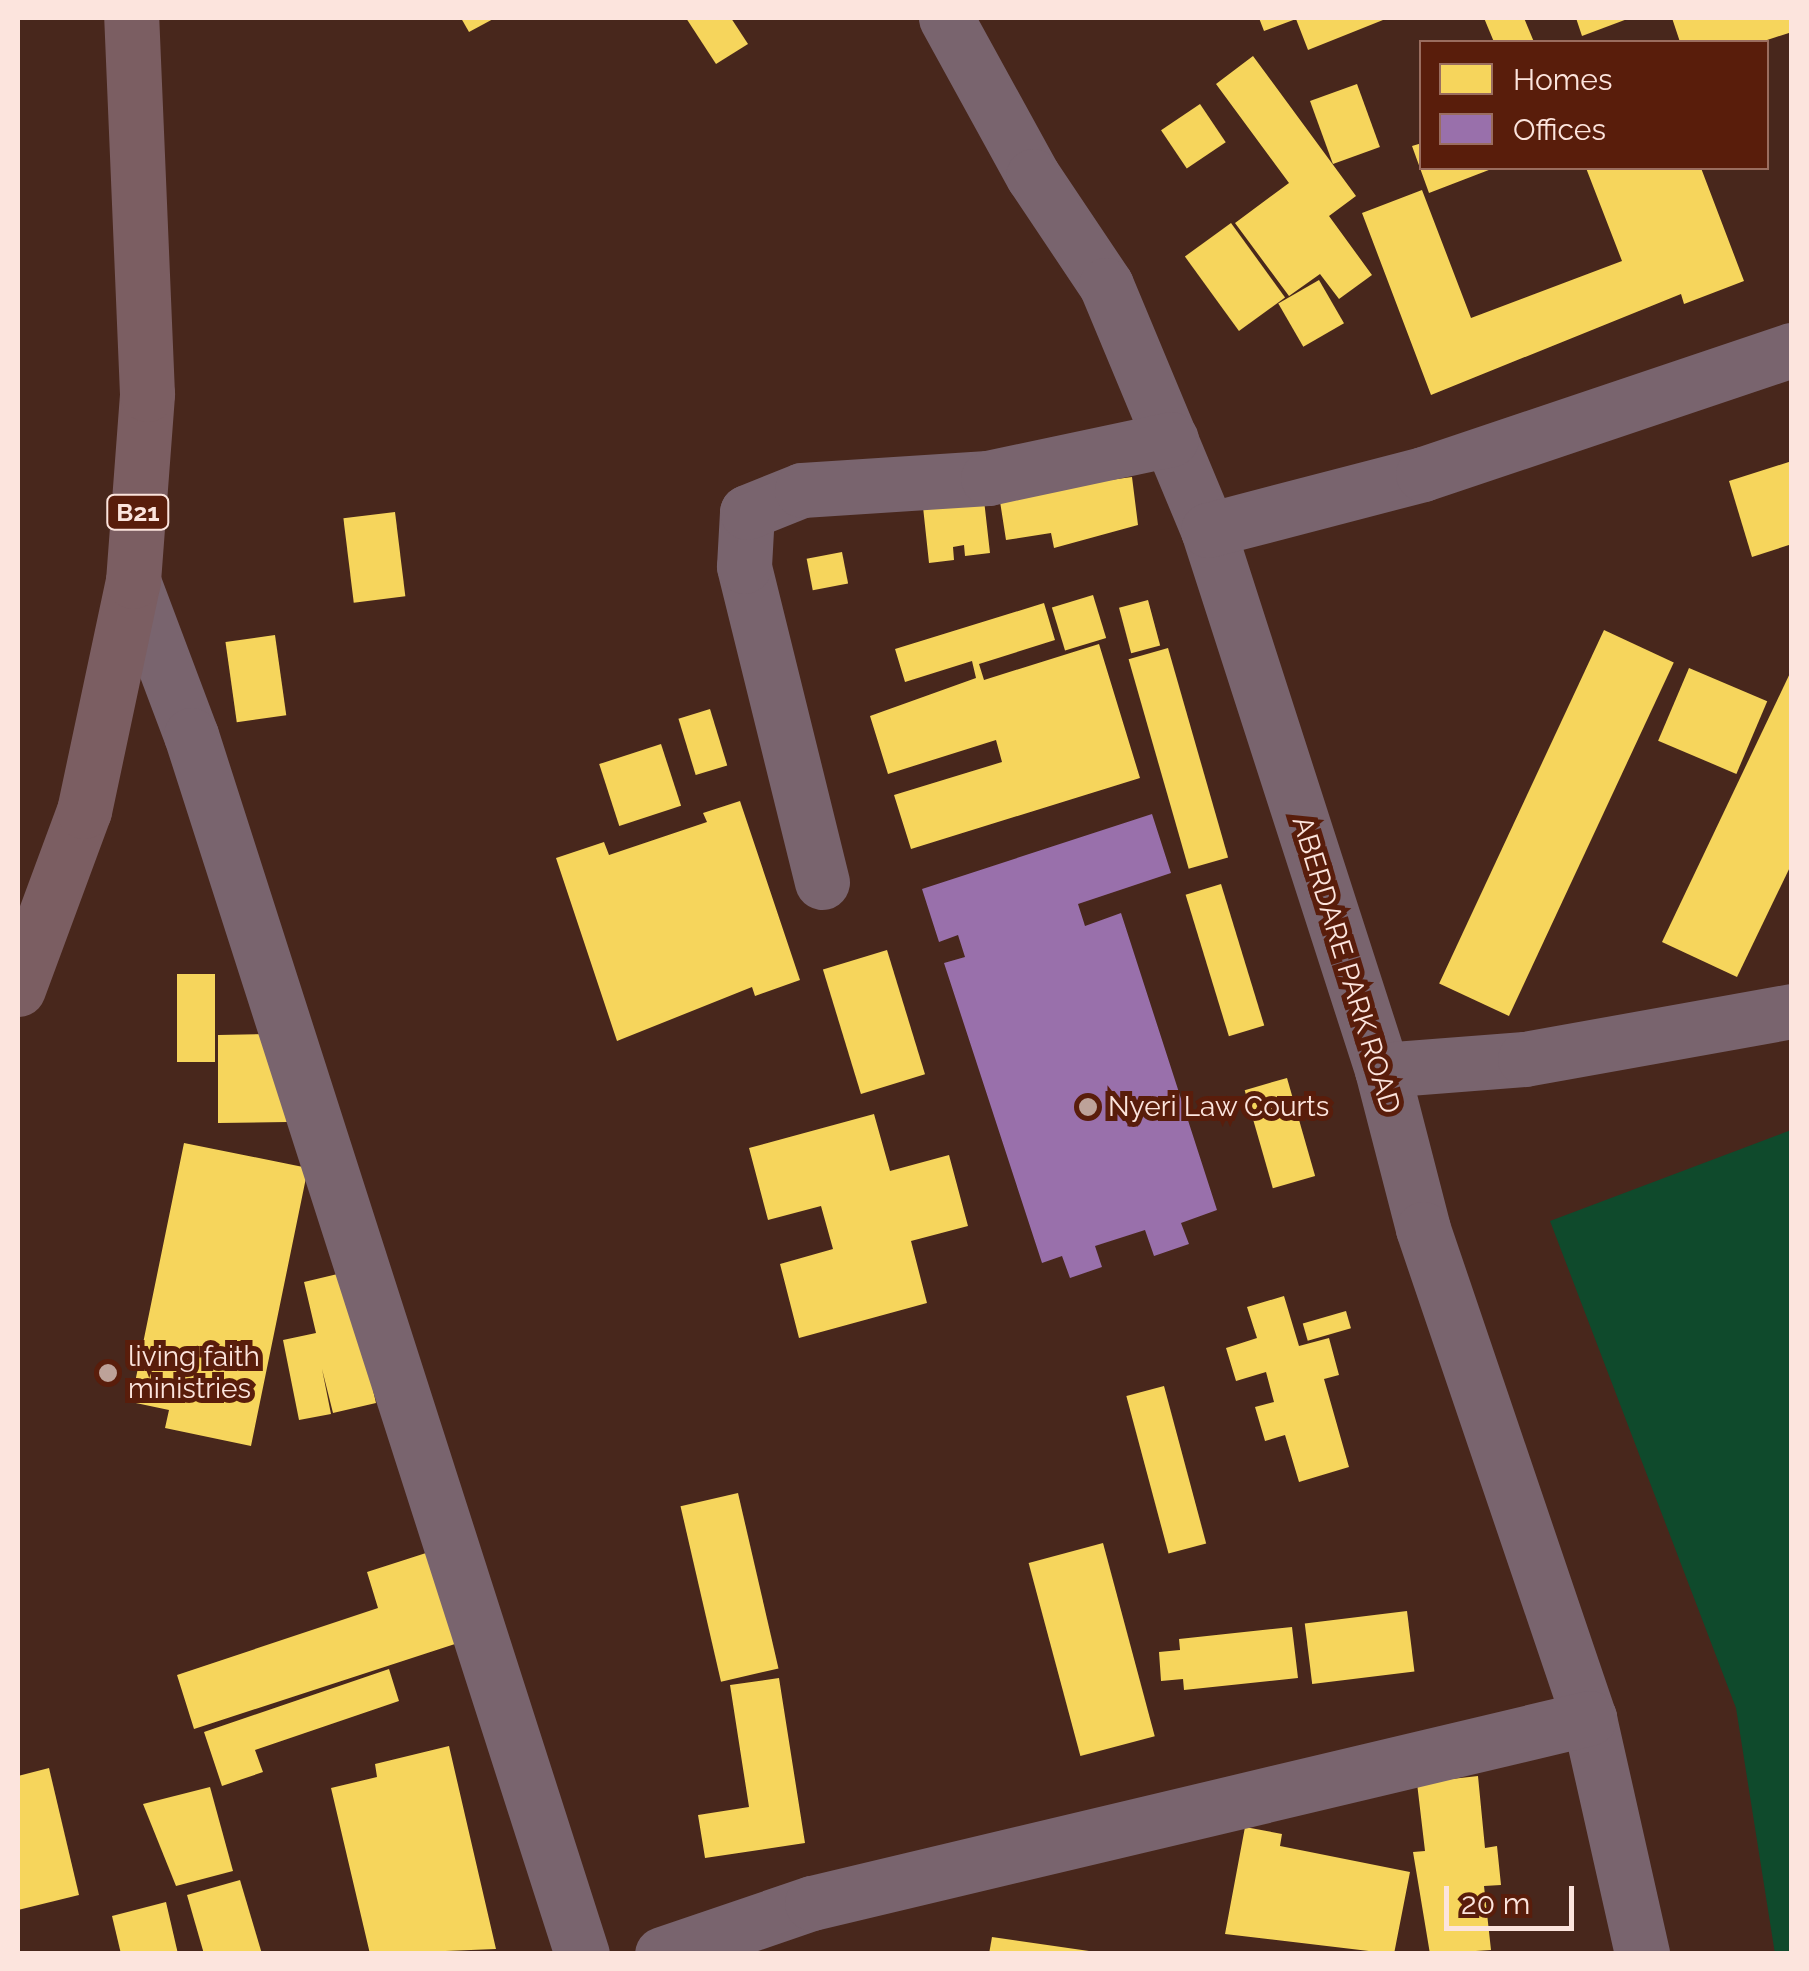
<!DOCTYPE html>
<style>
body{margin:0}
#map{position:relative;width:1809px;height:1971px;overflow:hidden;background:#48271c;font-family:Raleway,sans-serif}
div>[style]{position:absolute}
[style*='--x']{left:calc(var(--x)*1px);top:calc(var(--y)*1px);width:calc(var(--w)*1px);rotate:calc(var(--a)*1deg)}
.green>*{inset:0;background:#0f4a2c}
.homes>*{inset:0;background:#f6d55c;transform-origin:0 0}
.offices>*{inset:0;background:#9970ab}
.minor>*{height:55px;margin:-27.5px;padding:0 27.5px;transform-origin:27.5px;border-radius:27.5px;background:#79646e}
.highway>*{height:55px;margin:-27.5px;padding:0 27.5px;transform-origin:27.5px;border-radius:27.5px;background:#7b5e62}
.dots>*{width:28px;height:28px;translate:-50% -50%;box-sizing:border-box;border:5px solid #591d0b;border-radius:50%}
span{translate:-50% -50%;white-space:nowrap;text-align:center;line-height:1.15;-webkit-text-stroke:10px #591d0b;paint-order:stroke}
.shield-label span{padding:2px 8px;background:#591d0b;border:2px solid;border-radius:8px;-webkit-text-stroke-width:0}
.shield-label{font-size:25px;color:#fce4dd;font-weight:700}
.street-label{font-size:28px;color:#fce4dd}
.poi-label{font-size:28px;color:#fce4dd}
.left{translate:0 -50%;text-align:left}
.frame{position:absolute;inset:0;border:20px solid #fce4dd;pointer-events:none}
.legend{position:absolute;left:1419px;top:40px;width:350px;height:130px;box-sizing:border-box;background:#591d0b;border:2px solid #9a6d5f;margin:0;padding:12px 18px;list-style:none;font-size:30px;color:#fce4dd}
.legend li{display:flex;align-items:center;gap:20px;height:50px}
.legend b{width:50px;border:2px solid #9a6d5f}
.scale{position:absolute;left:1444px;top:1886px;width:130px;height:45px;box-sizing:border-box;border:5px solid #fce4dd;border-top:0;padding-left:12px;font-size:30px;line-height:35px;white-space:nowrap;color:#fce4dd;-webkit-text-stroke:8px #591d0b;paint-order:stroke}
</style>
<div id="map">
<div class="green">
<div style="clip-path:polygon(1791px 1130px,1792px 1953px,1775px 1954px,1736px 1708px,1550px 1221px)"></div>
</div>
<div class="homes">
<div style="clip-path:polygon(461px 18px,495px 18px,469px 32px)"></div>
<div style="clip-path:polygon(686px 18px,731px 18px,748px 44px,716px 64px)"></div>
<div style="clip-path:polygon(1259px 18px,1388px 18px,1308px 50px,1296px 19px,1264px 31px)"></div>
<div style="clip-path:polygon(1484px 18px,1524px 18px,1534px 42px,1494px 42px)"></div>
<div style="clip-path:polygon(1576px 18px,1630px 18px,1582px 36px)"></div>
<div style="clip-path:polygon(1672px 18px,1792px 18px,1792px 32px,1761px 42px,1680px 42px)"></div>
<div style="clip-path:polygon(1253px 56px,1356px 196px,1329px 216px,1372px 275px,1339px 299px,1320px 274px,1289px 296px,1235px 223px,1289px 183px,1216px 84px)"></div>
<div style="left:1357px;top:84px;width:67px;height:50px;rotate:70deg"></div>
<div style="left:1200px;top:104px;width:46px;height:47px;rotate:56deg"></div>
<div style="clip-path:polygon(1422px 143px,1422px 168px,1494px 168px,1429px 193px,1412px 146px)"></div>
<div style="clip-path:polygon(1586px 168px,1701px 168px,1744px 281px,1684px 304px,1681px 294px,1431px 395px,1362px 213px,1422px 190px,1471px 318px,1622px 261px)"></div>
<div style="left:1231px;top:223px;width:92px;height:57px;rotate:54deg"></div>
<div style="left:1319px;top:280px;width:50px;height:47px;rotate:60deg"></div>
<div style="clip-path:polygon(1792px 461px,1792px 544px,1752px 557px,1729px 481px)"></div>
<div style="clip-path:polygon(1132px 477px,1138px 525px,1054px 548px,1051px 533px,1006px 540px,999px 495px)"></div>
<div style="clip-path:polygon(984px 500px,990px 553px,965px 556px,964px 545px,953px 547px,954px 560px,929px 563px,923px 507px)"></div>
<div style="left:395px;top:512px;width:85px;height:52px;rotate:83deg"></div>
<div style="left:842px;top:552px;width:32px;height:36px;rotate:79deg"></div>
<div style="left:1093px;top:595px;width:45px;height:43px;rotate:73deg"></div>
<div style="left:1148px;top:600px;width:47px;height:30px;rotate:75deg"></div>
<div style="clip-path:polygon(1044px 603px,1055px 640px,979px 664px,984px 680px,1099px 644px,1140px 778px,911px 849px,894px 795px,1002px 762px,996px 740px,888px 774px,870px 716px,976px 678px,972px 661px,905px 682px,895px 649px)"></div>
<div style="left:1604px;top:630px;width:77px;height:390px;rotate:25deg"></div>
<div style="left:275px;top:635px;width:81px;height:50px;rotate:82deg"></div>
<div style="left:1168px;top:648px;width:218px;height:41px;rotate:74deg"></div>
<div style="left:1689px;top:668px;width:85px;height:79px;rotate:23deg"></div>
<div style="clip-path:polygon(1792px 669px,1792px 863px,1737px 977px,1662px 942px)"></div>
<div style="left:710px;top:709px;width:59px;height:33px;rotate:73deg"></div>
<div style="left:661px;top:744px;width:65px;height:65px;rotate:72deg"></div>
<div style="clip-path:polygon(740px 801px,800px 980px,755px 996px,752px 987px,617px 1041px,556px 858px,604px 842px,609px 855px,707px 822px,703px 813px)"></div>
<div style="left:1221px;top:884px;width:148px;height:37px;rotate:73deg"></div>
<div style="left:887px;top:950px;width:130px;height:67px;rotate:73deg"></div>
<div style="left:177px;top:974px;width:38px;height:88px"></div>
<div style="clip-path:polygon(267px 1034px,287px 1122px,218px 1123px,218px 1035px)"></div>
<div style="left:1287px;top:1078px;width:102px;height:44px;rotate:74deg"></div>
<div style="clip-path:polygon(874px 1114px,890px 1171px,949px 1155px,968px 1226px,911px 1241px,927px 1303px,799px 1338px,780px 1264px,833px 1249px,821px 1206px,768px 1220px,749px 1148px)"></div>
<div style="clip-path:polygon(184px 1143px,308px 1168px,251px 1446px,165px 1428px,169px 1410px,131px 1402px)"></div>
<div style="clip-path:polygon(346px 1272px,376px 1403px,333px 1413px,322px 1369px,331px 1414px,299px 1420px,283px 1340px,316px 1333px,304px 1282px)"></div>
<div style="clip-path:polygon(1284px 1296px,1299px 1346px,1329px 1338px,1339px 1375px,1324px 1379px,1349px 1467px,1299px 1482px,1285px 1435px,1265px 1441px,1255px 1407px,1274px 1402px,1266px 1372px,1236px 1381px,1226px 1348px,1257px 1338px,1247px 1307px)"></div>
<div style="left:1346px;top:1311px;width:18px;height:45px;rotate:74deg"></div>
<div style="left:1164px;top:1386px;width:163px;height:39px;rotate:75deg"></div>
<div style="left:738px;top:1493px;width:180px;height:59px;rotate:77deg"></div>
<div style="left:1103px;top:1543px;width:200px;height:77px;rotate:75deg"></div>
<div style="clip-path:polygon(426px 1553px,455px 1644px,194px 1729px,177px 1675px,378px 1608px,367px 1572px)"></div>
<div style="left:1407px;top:1611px;width:61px;height:103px;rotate:83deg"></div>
<div style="clip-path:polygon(1292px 1627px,1298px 1678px,1184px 1690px,1183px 1679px,1161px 1681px,1159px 1652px,1180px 1650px,1179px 1639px)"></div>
<div style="clip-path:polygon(389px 1669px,399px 1701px,255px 1750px,263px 1772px,222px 1786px,204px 1732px)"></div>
<div style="clip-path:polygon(779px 1678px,805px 1843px,705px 1858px,698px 1815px,749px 1807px,730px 1685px)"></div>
<div style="clip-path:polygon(449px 1746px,496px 1949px,370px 1954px,331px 1788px,377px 1777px,375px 1764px)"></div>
<div style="clip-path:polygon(49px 1768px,79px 1895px,18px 1910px,18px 1776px)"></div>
<div style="clip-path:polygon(1478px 1776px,1485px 1848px,1497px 1846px,1501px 1885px,1484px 1886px,1491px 1950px,1430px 1954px,1413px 1852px,1425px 1851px,1417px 1783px)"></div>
<div style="clip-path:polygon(210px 1787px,233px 1871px,176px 1886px,143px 1804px)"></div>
<div style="clip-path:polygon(1245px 1827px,1282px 1834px,1280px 1846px,1410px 1872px,1394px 1954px,1225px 1934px)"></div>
<div style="clip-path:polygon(240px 1880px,262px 1954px,204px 1954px,187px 1895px)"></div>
<div style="clip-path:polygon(166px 1902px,178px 1954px,121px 1954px,112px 1916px)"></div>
<div style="clip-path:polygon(992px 1937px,1089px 1951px,1089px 1954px,989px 1954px)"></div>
</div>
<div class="offices">
<div style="clip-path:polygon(1152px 814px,1171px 873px,1078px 904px,1085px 926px,1121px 913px,1217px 1210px,1181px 1223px,1189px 1244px,1154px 1256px,1145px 1230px,1095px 1246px,1102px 1267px,1070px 1278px,1062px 1256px,1042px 1263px,944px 963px,965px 957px,958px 935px,939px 942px,922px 889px)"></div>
</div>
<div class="minor">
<div style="--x:946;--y:18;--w:180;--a:61.2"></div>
<div style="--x:1033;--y:176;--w:131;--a:56.2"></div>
<div style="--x:1106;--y:285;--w:265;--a:67.4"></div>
<div style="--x:1208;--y:530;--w:567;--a:72.14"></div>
<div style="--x:1382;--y:1070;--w:164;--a:75.5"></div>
<div style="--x:1423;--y:1229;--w:516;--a:71.25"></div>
<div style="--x:1589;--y:1718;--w:242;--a:77.3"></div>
<div style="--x:1208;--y:530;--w:222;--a:-14.6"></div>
<div style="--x:1423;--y:474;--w:389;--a:-18.6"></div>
<div style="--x:133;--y:581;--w:165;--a:69.4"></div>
<div style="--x:191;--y:735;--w:1280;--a:72.22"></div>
<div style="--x:822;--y:882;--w:325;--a:-103.9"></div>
<div style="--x:744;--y:566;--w:54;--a:-86.8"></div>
<div style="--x:747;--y:512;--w:59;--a:-21.8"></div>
<div style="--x:802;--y:490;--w:186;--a:-3.7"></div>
<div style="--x:988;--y:478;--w:187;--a:-12"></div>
<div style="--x:1382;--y:1070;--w:143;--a:-4.4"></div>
<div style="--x:1525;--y:1059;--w:271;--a:-10.2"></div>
<div style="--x:662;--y:1954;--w:158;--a:-18.8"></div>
<div style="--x:812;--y:1903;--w:799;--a:-13.39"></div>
</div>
<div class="highway">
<div style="--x:18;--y:989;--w:190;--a:-69.7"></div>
<div style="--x:84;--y:811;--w:235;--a:-78"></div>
<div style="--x:133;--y:581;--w:188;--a:-85.7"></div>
<div style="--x:147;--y:394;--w:376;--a:-92.4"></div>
</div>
<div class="dots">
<div style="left:1088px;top:1107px;background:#bda299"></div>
<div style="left:108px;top:1373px;background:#bda299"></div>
</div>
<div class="shield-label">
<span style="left:138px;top:512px">B21</span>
</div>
<div class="street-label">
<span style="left:1346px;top:965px;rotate:73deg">ABERDARE PARK ROAD</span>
</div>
<div class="poi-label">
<span class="left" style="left:1108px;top:1107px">Nyeri Law Courts</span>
<span class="left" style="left:128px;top:1373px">living faith<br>ministries</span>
</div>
<div class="frame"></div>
<ul class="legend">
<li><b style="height:28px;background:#f6d55c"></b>Homes</li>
<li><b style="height:28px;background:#9970ab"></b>Offices</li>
</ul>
<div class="scale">20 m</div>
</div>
